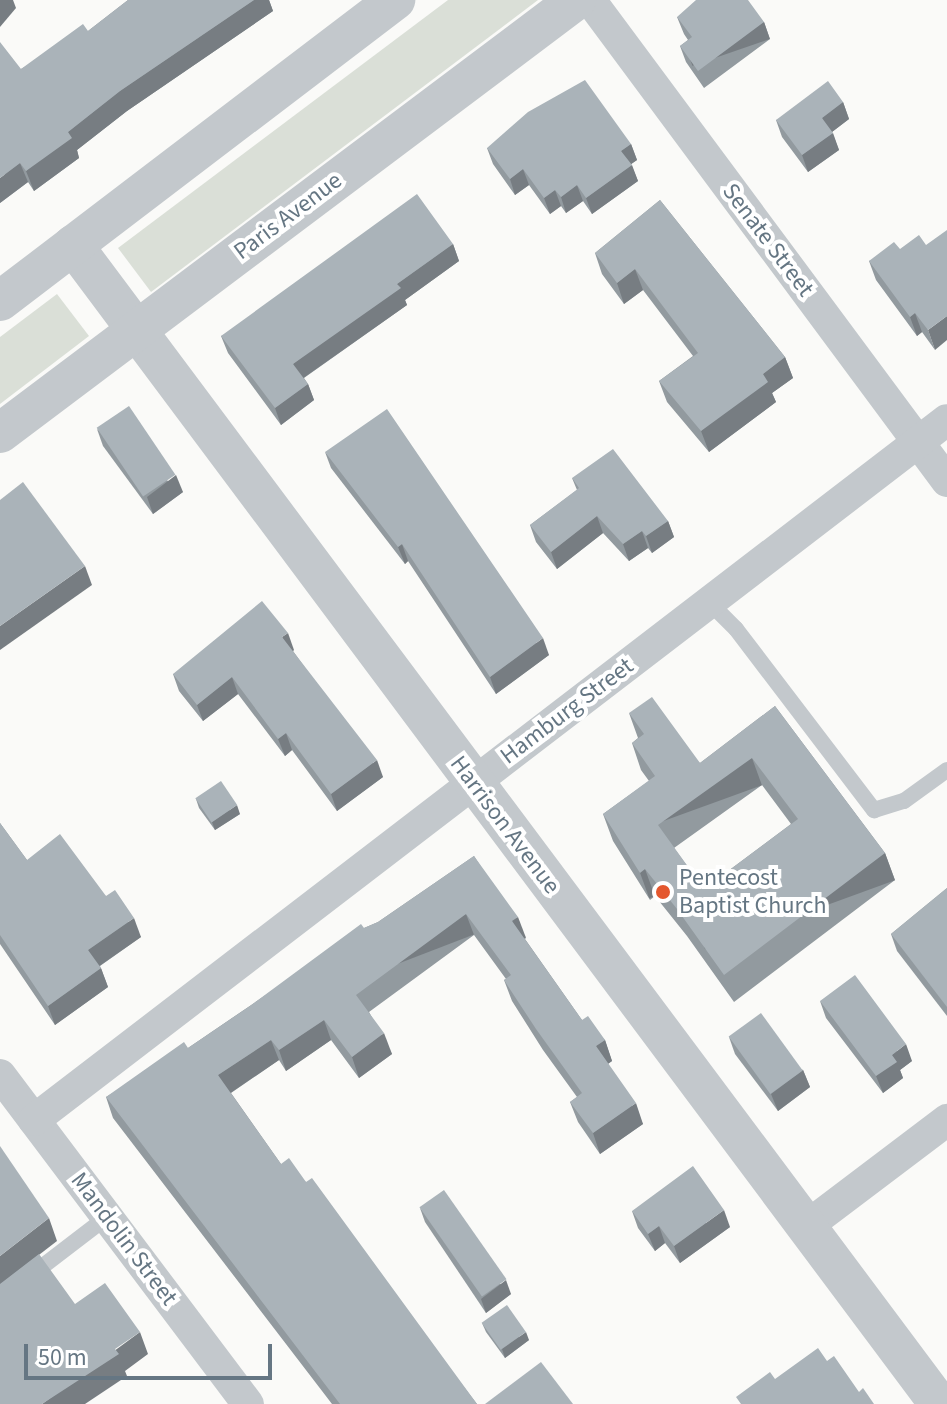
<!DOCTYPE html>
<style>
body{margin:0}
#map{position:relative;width:947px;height:1404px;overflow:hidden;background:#fafaf8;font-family:"Source Sans 3",sans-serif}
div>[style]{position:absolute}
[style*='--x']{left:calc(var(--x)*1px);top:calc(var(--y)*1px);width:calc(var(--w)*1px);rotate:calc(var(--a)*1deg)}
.green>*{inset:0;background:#dadfd7}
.service>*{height:16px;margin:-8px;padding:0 8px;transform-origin:8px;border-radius:8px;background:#c3c8cc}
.minor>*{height:32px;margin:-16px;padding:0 16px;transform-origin:16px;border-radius:16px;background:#c3c8cc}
.tertiary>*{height:40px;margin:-20px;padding:0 20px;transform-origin:20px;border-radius:20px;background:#c3c8cc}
.wall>*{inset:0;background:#929a9f}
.shaded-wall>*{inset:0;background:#777d82;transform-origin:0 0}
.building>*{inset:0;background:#aab3b9;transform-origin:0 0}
.dots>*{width:22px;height:22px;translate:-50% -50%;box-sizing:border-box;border:4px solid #fff;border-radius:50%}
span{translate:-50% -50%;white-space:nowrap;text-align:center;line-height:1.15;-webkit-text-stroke:8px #fff;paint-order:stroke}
.street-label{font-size:24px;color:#657683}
.poi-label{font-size:24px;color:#657683}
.left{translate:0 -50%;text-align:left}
.scale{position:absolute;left:24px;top:1344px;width:248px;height:36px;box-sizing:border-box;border:4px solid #657683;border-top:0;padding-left:10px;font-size:24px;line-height:28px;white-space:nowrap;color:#657683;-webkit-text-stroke:6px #fff;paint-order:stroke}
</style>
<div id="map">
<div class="green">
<div style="clip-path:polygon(448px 0,538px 0,151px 292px,118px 248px)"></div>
<div style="clip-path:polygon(57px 294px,89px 336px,0 404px,0 337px)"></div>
</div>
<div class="service">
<div style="--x:709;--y:602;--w:38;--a:45"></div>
<div style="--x:736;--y:629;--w:228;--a:52.7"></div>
<div style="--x:874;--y:810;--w:31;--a:-17"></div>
<div style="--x:904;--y:801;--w:53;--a:-35.8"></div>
<div style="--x:0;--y:1299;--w:135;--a:-37.5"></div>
</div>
<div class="minor">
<div style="--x:590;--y:0;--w:599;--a:53.42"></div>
<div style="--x:0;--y:1075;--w:412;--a:53"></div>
<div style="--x:34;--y:1120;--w:1150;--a:-37.48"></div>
<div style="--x:807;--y:1226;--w:176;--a:-37.1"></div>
</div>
<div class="tertiary">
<div style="--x:73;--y:245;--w:1447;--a:53.23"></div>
<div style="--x:0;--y:301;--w:497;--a:-37.3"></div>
<div style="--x:0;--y:433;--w:721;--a:-36.93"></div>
</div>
<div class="wall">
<div style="clip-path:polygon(128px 0,269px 0,273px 11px,127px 111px,77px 150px,79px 158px,34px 191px,28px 182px,0 203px,21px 69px,88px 31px)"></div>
<div style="clip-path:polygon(677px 17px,764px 22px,770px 39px,704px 88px,686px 62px,680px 46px,688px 40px,684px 34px)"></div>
<div style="clip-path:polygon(843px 102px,849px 119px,832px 132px,839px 150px,808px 172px,782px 137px,776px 120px)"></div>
<div style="clip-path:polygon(631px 144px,637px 160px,631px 164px,638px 181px,592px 214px,583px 201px,566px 213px,561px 206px,550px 214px,529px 185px,515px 195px,493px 164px,487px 148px)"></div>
<div style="clip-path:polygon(660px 200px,785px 357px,793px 378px,772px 393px,776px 402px,709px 452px,667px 402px,659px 381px,693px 356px,643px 290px,624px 304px,602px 274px,595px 253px)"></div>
<div style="clip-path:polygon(453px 244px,459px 261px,405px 300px,407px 305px,304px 378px,308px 384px,314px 400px,281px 425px,228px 353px,221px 336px)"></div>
<div style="clip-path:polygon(900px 249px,935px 350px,922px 332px,917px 336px,876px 280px,869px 261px)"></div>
<div style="clip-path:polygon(97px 429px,183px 492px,153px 514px,103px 446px)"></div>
<div style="clip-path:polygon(325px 452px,549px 655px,496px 694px,408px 561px,405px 564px,331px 468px)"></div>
<div style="clip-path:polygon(572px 478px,668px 521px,674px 537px,652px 553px,648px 548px,629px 561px,603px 533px,557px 569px,536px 542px,530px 525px,577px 490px)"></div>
<div style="clip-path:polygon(294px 650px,293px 651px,383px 777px,337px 811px,292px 750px,285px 756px,238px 694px,203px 721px,179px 691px,173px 674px)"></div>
<div style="clip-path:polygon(evenodd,775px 706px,885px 853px,895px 880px,734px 1002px,687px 936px,655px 896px,650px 900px,613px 841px,603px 814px,649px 781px,641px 770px,632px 743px,638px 738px,629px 713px,700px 763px,775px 706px,762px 785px,791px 824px,704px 889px,674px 848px,762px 785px)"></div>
<div style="clip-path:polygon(196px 799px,240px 814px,215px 830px,199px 808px)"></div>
<div style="clip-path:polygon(0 823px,27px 860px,106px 896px,141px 937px,100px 966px,108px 987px,55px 1025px,0 944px)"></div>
<div style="clip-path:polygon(474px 856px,526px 938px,525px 939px,582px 1020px,605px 1040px,612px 1061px,608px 1064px,643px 1124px,600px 1154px,578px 1122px,570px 1102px,577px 1097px,543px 1050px,512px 1001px,504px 980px,506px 979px,474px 935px,369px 1012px,392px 1054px,359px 1078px,331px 1040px,286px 1071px,279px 1060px,231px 1093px,281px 1164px,306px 1182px,477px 1404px,332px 1404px,113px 1118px,106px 1097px,188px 1048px,364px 928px,378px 922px)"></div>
<div style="clip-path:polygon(947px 888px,947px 1016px,897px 951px,891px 934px)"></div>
<div style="clip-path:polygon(820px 1001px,912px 1061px,900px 1070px,903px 1078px,883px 1093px,826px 1018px)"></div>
<div style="clip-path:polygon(729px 1037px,803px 1070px,810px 1087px,778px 1111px,735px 1054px)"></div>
<div style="clip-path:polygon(420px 1208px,511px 1294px,486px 1313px,425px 1222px)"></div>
<div style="clip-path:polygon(632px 1211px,730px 1227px,680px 1263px,665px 1243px,655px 1251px,638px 1228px)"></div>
<div style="clip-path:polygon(482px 1323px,529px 1340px,505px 1358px,486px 1332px)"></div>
</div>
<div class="shaded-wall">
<div style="clip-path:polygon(0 0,13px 0,16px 8px,0 27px)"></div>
<div style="clip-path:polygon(254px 0,269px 0,273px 11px,127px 111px,77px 150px,79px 158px,34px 191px,26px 171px,68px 132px,120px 91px)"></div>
<div style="left:764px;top:22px;width:18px;height:82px;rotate:71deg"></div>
<div style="clip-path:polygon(843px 102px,849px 119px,828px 135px,822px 118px)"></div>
<div style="clip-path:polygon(833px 133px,839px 150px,808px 172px,802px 155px)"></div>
<div style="clip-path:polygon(631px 144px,637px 160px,627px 167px,621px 151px)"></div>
<div style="clip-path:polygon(20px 163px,28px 182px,0 203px,0 178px)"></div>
<div style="clip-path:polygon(632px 165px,638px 181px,592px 214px,586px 198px)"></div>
<div style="clip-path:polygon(523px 169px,529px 185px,515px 195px,510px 179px)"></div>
<div style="clip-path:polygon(577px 185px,583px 201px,566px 213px,561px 197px)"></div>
<div style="clip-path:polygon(555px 190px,561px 206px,550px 214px,544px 198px)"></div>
<div style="clip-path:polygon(453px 244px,459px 261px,405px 300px,407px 305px,299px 381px,293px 364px,397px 284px)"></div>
<div style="clip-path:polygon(635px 269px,643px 290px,624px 304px,617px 283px)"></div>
<div style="clip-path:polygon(915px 313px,922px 332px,917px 336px,910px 317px)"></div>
<div style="clip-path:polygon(947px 316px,947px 340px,935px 350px,928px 330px)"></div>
<div style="clip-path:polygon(785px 357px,793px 378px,772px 393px,776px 402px,709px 452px,701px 431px,763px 374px)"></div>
<div style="clip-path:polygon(308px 384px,314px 400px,281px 425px,275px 408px)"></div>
<div style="clip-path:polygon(176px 475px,183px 492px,153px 514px,147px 497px)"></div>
<div style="clip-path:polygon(597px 516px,603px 533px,557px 569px,551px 552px)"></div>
<div style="clip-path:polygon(668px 521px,674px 537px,652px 553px,646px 536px)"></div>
<div style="clip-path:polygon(642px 531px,648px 548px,629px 561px,623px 544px)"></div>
<div style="clip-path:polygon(402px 544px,408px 561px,405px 564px,398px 547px)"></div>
<div style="clip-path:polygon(85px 566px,92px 585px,0 650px,0 626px)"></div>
<div style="clip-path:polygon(288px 633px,294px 650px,289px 654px,282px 637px)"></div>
<div style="clip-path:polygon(543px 638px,549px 655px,496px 694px,490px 677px)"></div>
<div style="clip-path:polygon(232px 677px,238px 694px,203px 721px,197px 705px)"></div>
<div style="clip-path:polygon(286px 733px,292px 750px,285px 756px,278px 739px)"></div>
<div style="left:752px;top:758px;width:29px;height:115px;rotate:70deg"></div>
<div style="clip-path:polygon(377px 760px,383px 777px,337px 811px,331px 794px)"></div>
<div style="clip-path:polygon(237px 805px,240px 814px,215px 830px,212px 822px)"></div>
<div style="left:885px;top:853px;width:29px;height:202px;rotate:70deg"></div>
<div style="left:645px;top:869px;width:29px;height:6px;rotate:70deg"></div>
<div style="left:466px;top:914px;width:22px;height:137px;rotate:69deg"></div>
<div style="left:518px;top:917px;width:22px;height:7px;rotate:69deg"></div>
<div style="clip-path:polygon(134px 918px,141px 937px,95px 969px,88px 950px)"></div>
<div style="clip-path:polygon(101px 968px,108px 987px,55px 1025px,48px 1006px)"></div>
<div style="clip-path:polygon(324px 1020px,331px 1040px,286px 1071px,279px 1050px)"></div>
<div style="clip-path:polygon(384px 1033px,392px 1054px,359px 1078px,352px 1057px)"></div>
<div style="clip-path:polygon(271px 1040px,279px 1060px,226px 1096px,218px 1075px)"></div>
<div style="clip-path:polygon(605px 1040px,612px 1061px,603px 1067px,596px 1046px)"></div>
<div style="clip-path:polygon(906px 1044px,912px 1061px,900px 1070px,903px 1078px,883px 1093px,876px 1076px,892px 1055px)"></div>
<div style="clip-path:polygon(803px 1070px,810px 1087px,778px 1111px,771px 1094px)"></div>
<div style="clip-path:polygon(636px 1103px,643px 1124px,600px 1154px,593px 1133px)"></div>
<div style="clip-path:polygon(724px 1210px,730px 1227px,680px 1263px,674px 1246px)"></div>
<div style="clip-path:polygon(49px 1218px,57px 1241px,0 1285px,0 1256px)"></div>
<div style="clip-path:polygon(659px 1226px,665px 1243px,655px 1251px,648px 1234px)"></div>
<div style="clip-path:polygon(506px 1280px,511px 1294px,486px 1313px,481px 1299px)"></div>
<div style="clip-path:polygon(140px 1332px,148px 1354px,125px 1371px,127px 1376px,85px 1404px,42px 1404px)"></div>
<div style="clip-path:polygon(526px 1332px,529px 1340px,505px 1358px,502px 1349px)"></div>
</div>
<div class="building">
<div style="clip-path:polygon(128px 0,254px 0,120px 91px,68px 132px,72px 138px,26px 171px,20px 163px,0 178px,0 42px,21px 69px,83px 24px,88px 31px)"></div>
<div style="clip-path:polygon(696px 0,748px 0,764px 22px,698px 71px,680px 46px,692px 37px,677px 17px)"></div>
<div style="clip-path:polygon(585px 80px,631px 144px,621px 151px,632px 165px,586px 198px,577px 185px,561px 197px,555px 190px,544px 198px,523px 169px,510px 179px,487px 148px,528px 112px)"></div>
<div style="clip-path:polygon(828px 81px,843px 102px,822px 118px,833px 133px,802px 155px,776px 120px)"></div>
<div style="clip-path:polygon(417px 194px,453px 244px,397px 284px,401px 288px,293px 364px,308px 384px,275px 408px,221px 336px)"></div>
<div style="clip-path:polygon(660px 200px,785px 357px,763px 374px,768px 382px,701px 431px,659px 381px,698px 353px,635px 269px,617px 283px,595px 253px)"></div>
<div style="clip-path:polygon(947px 230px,947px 316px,928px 330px,915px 313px,910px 317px,869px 261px,894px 242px,900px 249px,919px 235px,926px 245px)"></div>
<div style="left:129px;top:406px;width:83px;height:39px;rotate:56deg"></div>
<div style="clip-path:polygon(387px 409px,543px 638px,490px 677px,402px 544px,398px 547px,325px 452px)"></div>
<div style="clip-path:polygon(613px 449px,668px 521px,646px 536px,642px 531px,623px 544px,597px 516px,551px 552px,530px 525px,579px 488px,572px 478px)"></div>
<div style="clip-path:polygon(23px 482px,85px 566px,0 626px,0 500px)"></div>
<div style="clip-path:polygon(262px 601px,288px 633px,282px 637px,377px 760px,331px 794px,286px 733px,278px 739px,232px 677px,197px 705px,173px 674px)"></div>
<div style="clip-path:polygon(evenodd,652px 697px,700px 763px,775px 706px,885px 853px,724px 975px,677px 909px,645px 869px,640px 873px,603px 814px,655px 776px,632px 743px,644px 734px,629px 713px,652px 697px,752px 758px,798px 819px,704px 889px,658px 825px,752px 758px)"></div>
<div style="left:221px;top:781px;width:29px;height:31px;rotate:56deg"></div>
<div style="clip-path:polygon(0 823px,27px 860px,60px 834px,106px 896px,115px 890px,134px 918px,88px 950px,101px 968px,48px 1006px,0 935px)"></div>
<div style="clip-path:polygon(474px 856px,518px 917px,512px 921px,582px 1020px,588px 1016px,605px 1040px,596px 1046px,636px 1103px,593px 1133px,570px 1102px,582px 1093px,536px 1029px,504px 980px,511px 975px,466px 914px,356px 995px,384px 1033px,352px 1057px,324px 1020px,279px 1050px,271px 1040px,218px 1075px,281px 1164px,289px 1158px,306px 1182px,312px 1178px,477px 1404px,340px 1404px,106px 1097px,184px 1042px,188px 1048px,250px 1006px,361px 924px,364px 928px,378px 922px)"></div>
<div style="clip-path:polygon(947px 888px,947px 1007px,891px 934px)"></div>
<div style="clip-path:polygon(855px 975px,906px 1044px,892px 1055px,897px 1062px,876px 1076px,820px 1001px)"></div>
<div style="left:761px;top:1013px;width:71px;height:40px;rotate:54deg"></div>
<div style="clip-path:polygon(0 1146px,49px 1218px,0 1256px)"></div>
<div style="clip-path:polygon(693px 1166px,724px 1210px,674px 1246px,659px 1226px,648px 1234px,632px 1211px)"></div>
<div style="left:444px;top:1190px;width:109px;height:30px;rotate:55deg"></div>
<div style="clip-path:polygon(39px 1254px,75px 1304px,105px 1283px,140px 1332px,115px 1349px,119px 1354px,42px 1404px,0 1404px,0 1284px)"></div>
<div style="left:507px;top:1305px;width:33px;height:31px;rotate:55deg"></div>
<div style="clip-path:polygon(818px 1348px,827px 1361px,834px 1356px,859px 1392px,863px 1388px,874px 1404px,741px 1404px,736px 1397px,770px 1372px,775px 1379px)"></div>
<div style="clip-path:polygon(541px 1362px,573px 1404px,485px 1404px)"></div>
</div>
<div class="dots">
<div style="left:663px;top:892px;background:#e4572e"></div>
</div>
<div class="street-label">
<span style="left:288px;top:216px;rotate:-37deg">Paris Avenue</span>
<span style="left:768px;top:240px;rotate:53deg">Senate Street</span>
<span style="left:567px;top:711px;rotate:-37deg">Hamburg Street</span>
<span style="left:505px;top:825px;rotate:53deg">Harrison Avenue</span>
<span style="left:124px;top:1239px;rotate:53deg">Mandolin Street</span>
</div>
<div class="poi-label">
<span class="left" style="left:679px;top:892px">Pentecost<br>Baptist Church</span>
</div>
<div class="scale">50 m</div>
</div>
